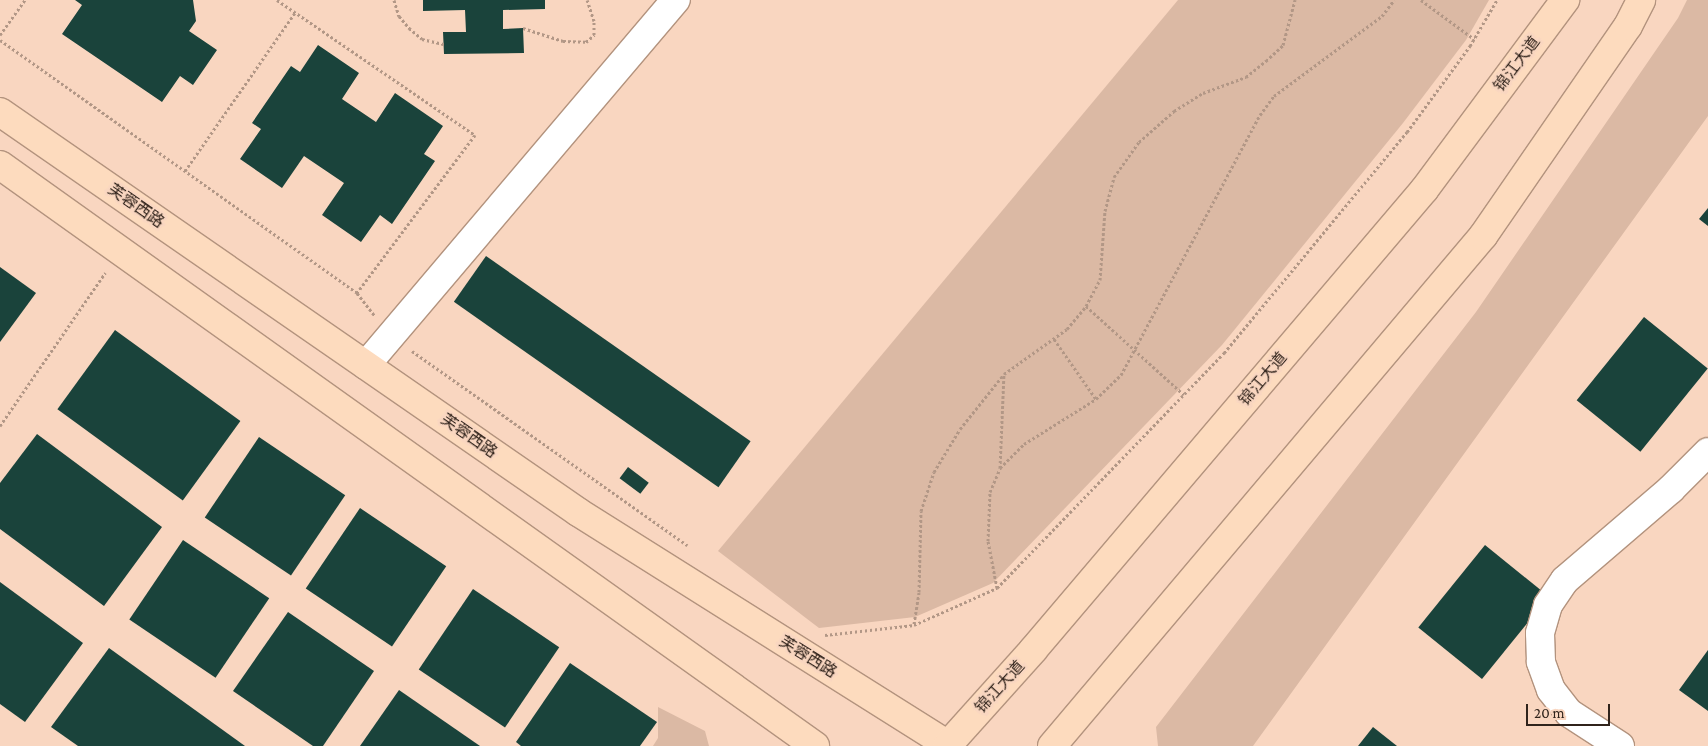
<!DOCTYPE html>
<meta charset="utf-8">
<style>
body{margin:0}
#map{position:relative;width:1708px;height:746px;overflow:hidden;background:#f9d6c0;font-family:"Crimson Pro","Noto Sans SC",serif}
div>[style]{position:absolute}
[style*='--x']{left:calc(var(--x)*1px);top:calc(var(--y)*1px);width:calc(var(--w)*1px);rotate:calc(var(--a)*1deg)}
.green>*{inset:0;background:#dbb9a4}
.building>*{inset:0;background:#1a433b;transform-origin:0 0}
.path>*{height:3px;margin-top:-1.5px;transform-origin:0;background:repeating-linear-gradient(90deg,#b29786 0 2.5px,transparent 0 5px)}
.roads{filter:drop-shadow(1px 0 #b3937e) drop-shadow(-1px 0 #b3937e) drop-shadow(0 1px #b3937e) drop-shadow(0 -1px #b3937e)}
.street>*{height:28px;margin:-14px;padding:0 14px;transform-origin:14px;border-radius:14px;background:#fff}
.secondary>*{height:28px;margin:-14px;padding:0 14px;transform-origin:14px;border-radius:14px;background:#fddbbe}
span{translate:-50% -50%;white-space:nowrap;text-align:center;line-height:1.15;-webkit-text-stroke:5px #f9d6c0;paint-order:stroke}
.street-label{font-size:16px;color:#30231b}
.scale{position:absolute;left:1526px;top:704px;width:84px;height:22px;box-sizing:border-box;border:2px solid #30231b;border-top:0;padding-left:6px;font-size:15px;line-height:18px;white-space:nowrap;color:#30231b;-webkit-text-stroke:4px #f9d6c0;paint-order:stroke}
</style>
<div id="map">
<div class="green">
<div style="clip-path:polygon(1178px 0,1489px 0,1466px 40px,1403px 123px,1222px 345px,993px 583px,915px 617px,819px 628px,718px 551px)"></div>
<div style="clip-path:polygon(1687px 0,1708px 0,1708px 116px,1253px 746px,1158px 746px,1156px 727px,1476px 312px,1678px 18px)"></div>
<div style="clip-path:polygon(658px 707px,705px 731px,709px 746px,653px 746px,658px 738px)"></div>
</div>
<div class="building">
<div style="clip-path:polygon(75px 0,193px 0,196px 21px,189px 31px,217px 50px,193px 85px,180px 76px,162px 102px,62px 34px,82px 5px)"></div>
<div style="clip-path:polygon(423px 0,545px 0,545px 9px,503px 10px,503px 29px,523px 28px,524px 53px,444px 54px,443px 32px,466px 32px,465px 10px,423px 11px)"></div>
<div style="clip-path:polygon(318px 45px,359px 73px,342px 99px,376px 122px,395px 93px,443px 126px,424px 154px,435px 161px,392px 224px,380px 215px,361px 242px,322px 215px,344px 183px,304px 156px,282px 188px,240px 159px,261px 129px,252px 123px,291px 66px,300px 72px)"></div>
<div style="clip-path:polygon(1708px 208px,1708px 226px,1699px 219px)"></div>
<div style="left:486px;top:256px;width:323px;height:56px;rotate:35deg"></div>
<div style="clip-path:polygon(0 267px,36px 293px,0 342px)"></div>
<div style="left:1644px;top:317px;width:82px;height:107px;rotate:39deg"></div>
<div style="left:115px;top:330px;width:155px;height:98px;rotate:36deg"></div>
<div style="clip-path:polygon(37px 434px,162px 527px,104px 606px,0 529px,0 483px)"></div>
<div style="left:259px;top:437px;width:104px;height:97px;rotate:34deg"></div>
<div style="left:628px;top:467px;width:26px;height:14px;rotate:37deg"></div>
<div style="left:360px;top:508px;width:104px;height:97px;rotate:34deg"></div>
<div style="left:183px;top:540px;width:104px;height:96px;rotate:34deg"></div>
<div style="left:1485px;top:545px;width:82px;height:106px;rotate:39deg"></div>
<div style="clip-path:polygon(0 582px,83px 643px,25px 722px,0 704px)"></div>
<div style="left:473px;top:589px;width:104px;height:97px;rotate:34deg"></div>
<div style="clip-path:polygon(288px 612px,374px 671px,323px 746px,313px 746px,233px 691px)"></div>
<div style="clip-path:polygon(109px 648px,245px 746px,78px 746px,51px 727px)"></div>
<div style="clip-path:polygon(1708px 650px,1708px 711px,1679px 690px)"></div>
<div style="clip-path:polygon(570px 663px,657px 722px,640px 746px,521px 746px,516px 742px)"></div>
<div style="clip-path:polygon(399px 690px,480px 746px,360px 746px)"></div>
<div style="clip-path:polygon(1373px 727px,1397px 746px,1358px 746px)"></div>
</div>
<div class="path">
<div style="--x:277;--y:0;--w:240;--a:34.3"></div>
<div style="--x:475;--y:135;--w:197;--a:126.8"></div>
<div style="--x:394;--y:0;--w:17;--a:73"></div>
<div style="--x:399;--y:16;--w:16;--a:50"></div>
<div style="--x:409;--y:28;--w:17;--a:40"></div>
<div style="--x:422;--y:39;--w:23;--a:13"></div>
<div style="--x:1421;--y:0;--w:66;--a:36.3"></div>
<div style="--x:523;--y:28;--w:42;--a:18"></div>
<div style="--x:563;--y:41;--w:23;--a:2"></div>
<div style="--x:586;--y:42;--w:11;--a:-41"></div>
<div style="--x:594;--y:35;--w:14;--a:-90"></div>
<div style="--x:594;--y:21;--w:22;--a:-108"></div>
<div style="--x:0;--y:35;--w:43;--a:-54.5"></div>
<div style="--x:0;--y:40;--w:438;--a:35.3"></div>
<div style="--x:357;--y:293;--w:28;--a:52"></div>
<div style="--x:185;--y:171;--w:193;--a:-55.2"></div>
<div style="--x:1086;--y:306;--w:132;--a:42.2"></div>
<div style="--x:1054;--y:339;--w:73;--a:55"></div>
<div style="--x:412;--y:351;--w:337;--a:35.2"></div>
<div style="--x:0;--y:426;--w:186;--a:-55.5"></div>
<div style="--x:1000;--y:468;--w:94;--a:-87.6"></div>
<div style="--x:997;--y:588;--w:48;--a:-100.8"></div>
<div style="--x:988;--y:541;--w:49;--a:-87.7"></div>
<div style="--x:990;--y:492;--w:26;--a:-67"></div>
<div style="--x:1000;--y:468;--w:34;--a:-45"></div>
<div style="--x:1024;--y:444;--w:85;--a:-32"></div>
<div style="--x:1096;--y:399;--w:35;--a:-44"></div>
<div style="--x:1121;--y:375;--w:295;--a:-61.9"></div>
<div style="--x:1260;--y:115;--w:24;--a:-54"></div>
<div style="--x:1274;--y:96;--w:134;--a:-36.5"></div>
<div style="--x:1382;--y:16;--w:20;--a:-53"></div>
<div style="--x:914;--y:624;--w:32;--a:-81"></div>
<div style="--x:919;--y:592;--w:81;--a:-88.6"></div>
<div style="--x:921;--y:511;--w:41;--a:-71.6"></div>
<div style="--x:934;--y:472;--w:50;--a:-58.8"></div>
<div style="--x:960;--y:429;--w:70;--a:-51.3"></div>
<div style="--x:1004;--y:374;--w:77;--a:-35.5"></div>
<div style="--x:1067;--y:329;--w:30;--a:-50"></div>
<div style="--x:1086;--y:306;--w:30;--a:-62"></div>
<div style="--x:1100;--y:280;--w:69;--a:-85.9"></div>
<div style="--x:1105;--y:211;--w:35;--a:-75"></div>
<div style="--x:1114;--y:177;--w:43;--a:-54.5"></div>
<div style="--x:1139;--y:142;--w:47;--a:-41.5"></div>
<div style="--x:1174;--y:111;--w:34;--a:-32"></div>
<div style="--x:1203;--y:93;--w:46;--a:-20.4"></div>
<div style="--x:1246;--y:77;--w:26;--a:-39"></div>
<div style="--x:1266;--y:61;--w:23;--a:-43"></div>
<div style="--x:1283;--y:45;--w:47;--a:-75.1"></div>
<div style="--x:825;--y:635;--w:90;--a:-6.4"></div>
<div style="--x:914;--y:625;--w:91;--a:-24"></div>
<div style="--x:997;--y:588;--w:327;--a:-46"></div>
<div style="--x:1224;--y:353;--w:287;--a:-50.4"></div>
<div style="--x:1407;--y:132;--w:107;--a:-53.8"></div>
<div style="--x:1470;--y:46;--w:53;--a:-59.6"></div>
</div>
<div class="roads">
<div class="street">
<div style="--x:366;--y:365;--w:479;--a:-49.7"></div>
<div style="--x:1620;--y:746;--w:61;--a:-147.1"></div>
<div style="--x:1569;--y:713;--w:29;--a:-128"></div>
<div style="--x:1551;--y:690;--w:30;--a:-110"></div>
<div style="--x:1541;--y:662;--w:29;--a:-92"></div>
<div style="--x:1540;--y:633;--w:29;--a:-74"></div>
<div style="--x:1548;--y:605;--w:30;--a:-56"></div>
<div style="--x:1565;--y:580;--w:140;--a:-40.6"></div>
<div style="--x:1671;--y:489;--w:52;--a:-45"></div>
</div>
<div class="secondary">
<div style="--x:0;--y:112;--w:703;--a:34.68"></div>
<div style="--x:578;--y:512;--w:439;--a:32.2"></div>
<div style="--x:0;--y:165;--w:1001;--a:35.48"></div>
<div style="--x:947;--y:746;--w:129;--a:-48.1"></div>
<div style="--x:1033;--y:650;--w:604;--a:-49.64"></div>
<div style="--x:1424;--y:190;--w:237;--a:-53.4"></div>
<div style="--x:1052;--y:746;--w:668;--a:-49.8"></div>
<div style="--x:1483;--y:236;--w:255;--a:-55.4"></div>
<div style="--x:1628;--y:26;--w:29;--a:-63"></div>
</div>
</div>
<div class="street-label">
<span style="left:1517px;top:64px;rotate:-53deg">锦江大道</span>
<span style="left:136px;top:206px;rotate:35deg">芙蓉西路</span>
<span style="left:1263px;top:379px;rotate:-50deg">锦江大道</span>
<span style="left:469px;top:436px;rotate:35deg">芙蓉西路</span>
<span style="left:808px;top:657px;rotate:32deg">芙蓉西路</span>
<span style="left:1000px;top:687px;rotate:-48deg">锦江大道</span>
</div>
<div class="scale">20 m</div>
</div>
